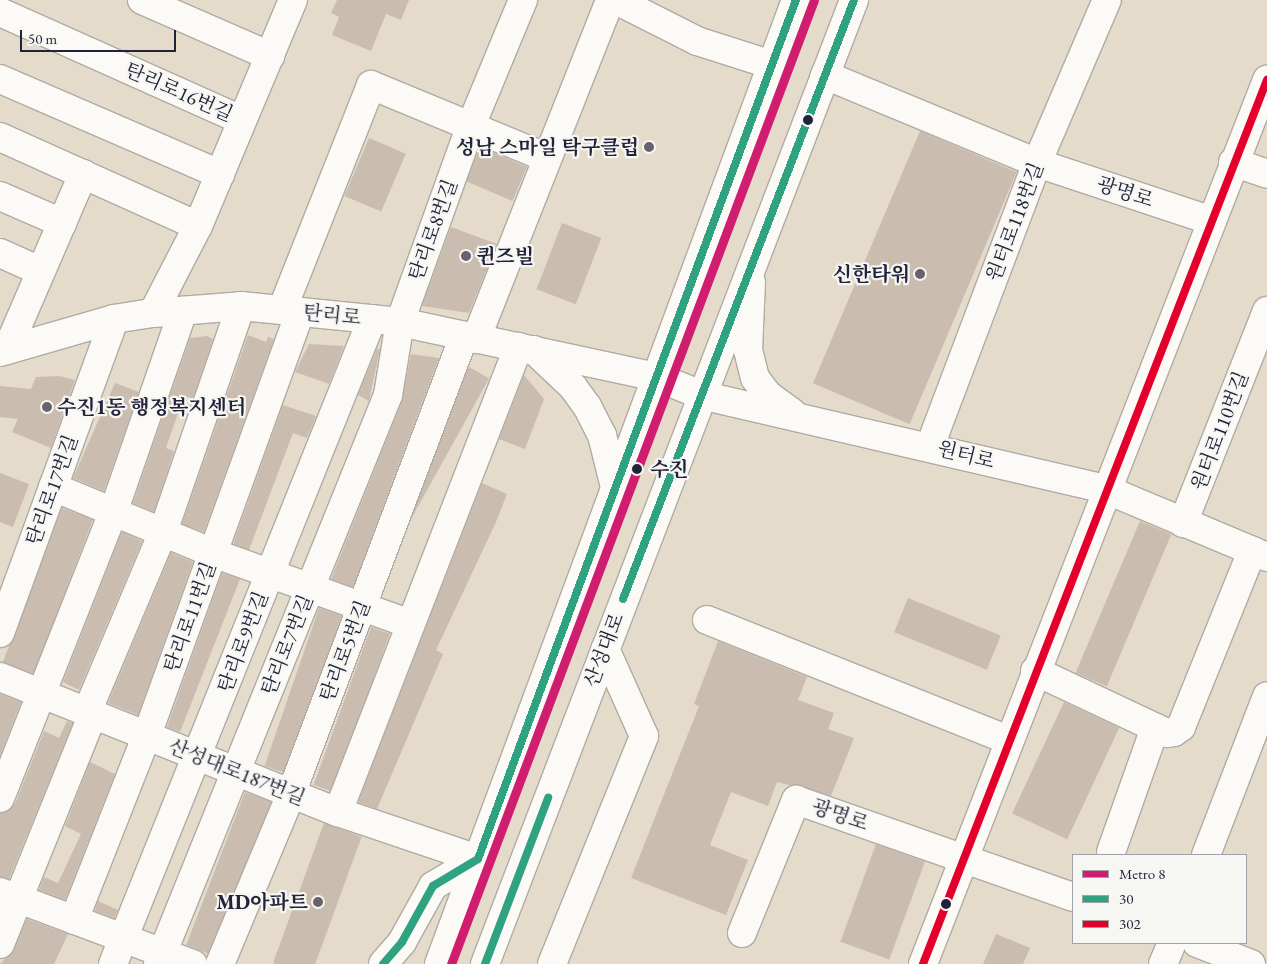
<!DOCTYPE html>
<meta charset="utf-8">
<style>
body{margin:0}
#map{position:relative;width:1267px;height:964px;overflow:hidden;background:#e5dbcb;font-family:"EB Garamond","Noto Serif KR",serif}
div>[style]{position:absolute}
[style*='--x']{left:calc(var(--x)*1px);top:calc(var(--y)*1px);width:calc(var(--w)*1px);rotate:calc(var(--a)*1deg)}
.building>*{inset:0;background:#cbbcb0;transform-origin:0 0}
.roads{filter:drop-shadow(1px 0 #b0aaa3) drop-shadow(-1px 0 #b0aaa3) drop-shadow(0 1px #b0aaa3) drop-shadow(0 -1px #b0aaa3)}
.minor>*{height:28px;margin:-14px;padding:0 14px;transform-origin:14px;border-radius:14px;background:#fbfaf7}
.major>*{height:28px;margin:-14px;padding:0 14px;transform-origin:14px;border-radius:14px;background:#fbfaf7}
.bus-1>*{height:8px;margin:-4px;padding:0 4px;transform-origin:4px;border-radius:4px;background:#2fa282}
.bus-2>*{height:8px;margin:-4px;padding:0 4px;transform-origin:4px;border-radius:4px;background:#e4002b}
.metro-1>*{height:9px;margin:-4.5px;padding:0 4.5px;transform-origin:4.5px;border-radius:4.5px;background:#d11d70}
.dots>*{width:14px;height:14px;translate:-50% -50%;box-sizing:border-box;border:2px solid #f6f6f2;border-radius:50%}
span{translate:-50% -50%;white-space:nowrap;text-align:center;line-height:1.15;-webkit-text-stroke:4.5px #f6f6f2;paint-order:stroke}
.street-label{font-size:20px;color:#22223b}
.poi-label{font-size:20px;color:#22223b;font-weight:700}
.right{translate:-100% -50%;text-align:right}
.left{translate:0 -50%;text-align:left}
.stop-label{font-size:20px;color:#22223b;font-weight:700}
.legend{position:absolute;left:1072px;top:854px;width:175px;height:90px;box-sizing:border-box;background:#f6f6f2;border:1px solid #a1a1a9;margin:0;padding:6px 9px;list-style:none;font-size:15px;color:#22223b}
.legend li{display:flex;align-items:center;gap:10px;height:25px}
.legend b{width:25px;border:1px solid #a1a1a9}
.scale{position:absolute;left:20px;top:30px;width:156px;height:22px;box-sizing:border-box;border:2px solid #22223b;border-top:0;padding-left:6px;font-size:15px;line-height:18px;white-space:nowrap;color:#22223b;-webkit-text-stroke:4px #f6f6f2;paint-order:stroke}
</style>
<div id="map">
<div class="building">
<div style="clip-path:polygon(337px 0,409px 0,401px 20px,386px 14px,371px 51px,332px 35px,339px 17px,331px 13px)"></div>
<div style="left:920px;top:131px;width:105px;height:274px;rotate:23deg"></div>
<div style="left:369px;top:138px;width:40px;height:63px;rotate:23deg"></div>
<div style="left:480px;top:147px;width:51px;height:37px;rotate:23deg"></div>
<div style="left:562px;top:223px;width:42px;height:71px;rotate:21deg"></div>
<div style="clip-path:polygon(451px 227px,497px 244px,469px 313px,422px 306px)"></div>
<div style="clip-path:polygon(248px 335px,266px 342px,268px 337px,274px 339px,204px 532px,182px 524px)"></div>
<div style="clip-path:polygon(207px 336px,213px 339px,193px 399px,184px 396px,166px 448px,174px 451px,154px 512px,133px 503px,190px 338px)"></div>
<div style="clip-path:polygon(309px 344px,344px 346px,329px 384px,295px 372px)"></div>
<div style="clip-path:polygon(377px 349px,380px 349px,369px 401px,358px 395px)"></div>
<div style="clip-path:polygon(411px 354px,439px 358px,353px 587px,331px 579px,402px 401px)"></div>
<div style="left:469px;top:367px;width:23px;height:246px;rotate:29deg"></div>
<div style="clip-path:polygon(524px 375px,544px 399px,525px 449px,499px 439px)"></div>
<div style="clip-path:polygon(59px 376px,75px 380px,51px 448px,12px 432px,18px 419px,0 417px,0 386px,31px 389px,36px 377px)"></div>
<div style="clip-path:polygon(115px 383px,139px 392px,104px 491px,73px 478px)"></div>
<div style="clip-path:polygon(283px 405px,316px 416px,307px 438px,293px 433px,249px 550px,233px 544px)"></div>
<div style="clip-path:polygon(0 473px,29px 484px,13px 527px,0 522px)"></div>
<div style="clip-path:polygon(482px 483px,507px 494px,496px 522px,436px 650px,443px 654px,377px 809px,358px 802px)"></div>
<div style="left:62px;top:508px;width:33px;height:165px;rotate:21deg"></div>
<div style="left:1140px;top:521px;width:34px;height:165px;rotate:23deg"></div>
<div style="clip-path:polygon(122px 532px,142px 541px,79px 690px,63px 682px)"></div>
<div style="clip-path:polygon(171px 553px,193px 562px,138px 715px,108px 703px)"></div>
<div style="clip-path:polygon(222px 573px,240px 579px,180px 732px,167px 727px)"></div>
<div style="left:908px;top:598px;width:100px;height:37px;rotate:22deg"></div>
<div style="left:319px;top:608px;width:24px;height:167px;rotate:19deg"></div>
<div style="left:371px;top:627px;width:20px;height:168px;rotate:20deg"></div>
<div style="clip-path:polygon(718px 641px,807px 677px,798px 700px,834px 713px,828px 729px,854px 738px,831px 796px,777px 782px,768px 806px,731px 792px,710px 845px,748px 860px,726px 915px,631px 878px,699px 706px,694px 704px)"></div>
<div style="clip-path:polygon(0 694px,21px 702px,0 756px)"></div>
<div style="left:1064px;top:702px;width:61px;height:123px;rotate:25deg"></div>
<div style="clip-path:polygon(67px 721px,73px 723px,9px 879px,0 877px,0 813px,15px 804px,44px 731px,59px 738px)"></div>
<div style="clip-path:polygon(90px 762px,115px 774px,65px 900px,39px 890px,44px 877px,58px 883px,81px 834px,65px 826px)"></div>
<div style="left:245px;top:792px;width:28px;height:164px;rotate:21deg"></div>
<div style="left:324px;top:823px;width:40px;height:149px;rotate:20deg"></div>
<div style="left:876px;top:844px;width:52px;height:104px;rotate:20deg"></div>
<div style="clip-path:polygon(98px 901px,118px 910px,114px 918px,95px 911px)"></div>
<div style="clip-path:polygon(27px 919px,68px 934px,54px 964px,0 964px,14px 950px)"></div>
<div style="clip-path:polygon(996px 934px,1030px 948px,1023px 964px,983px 964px)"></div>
</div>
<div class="roads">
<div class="minor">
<div style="--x:142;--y:0;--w:140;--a:23.6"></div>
<div style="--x:616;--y:0;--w:91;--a:26.8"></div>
<div style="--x:697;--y:41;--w:79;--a:17.7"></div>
<div style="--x:0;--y:12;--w:265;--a:24.1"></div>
<div style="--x:825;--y:75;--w:230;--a:22.5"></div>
<div style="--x:1037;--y:163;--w:184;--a:18.3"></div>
<div style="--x:0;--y:79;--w:240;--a:23.4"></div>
<div style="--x:0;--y:137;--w:217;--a:24.2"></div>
<div style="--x:1233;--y:162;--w:36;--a:19"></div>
<div style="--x:0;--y:196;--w:68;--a:23.5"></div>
<div style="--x:0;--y:253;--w:44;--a:24.2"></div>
<div style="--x:282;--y:310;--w:242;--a:-68.4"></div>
<div style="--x:371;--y:85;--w:188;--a:22.5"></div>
<div style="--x:153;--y:313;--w:98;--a:-62.7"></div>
<div style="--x:198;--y:226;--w:245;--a:-67.2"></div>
<div style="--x:476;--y:339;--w:365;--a:-68.4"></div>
<div style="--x:7;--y:350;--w:192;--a:-66.6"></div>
<div style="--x:930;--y:446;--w:303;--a:-69.3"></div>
<div style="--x:1037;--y:163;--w:177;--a:-66.8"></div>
<div style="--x:53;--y:487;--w:173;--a:22.4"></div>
<div style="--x:213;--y:553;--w:209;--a:19.8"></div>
<div style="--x:1183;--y:523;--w:228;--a:-68.4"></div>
<div style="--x:707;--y:620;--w:325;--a:21.7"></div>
<div style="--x:0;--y:633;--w:334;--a:-70"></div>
<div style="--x:1035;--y:671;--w:146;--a:25.2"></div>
<div style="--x:1167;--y:733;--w:7;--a:-8"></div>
<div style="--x:1174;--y:732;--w:9;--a:-36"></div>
<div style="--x:1181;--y:727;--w:190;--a:-68"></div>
<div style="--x:0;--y:677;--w:364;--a:21.8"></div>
<div style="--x:338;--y:812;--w:148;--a:18.6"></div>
<div style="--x:87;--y:712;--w:195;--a:-67.1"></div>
<div style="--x:163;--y:532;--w:239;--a:-71"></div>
<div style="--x:0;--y:798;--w:307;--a:-68.4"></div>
<div style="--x:113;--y:513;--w:214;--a:-70.9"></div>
<div style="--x:338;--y:812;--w:499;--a:-68.8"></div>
<div style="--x:1111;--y:852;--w:132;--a:-70.5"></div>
<div style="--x:1206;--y:855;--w:170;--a:-69"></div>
<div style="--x:0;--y:892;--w:206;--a:20.5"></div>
<div style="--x:74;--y:920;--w:199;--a:-68.5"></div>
<div style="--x:147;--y:735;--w:450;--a:-70.1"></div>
<div style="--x:742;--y:933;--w:144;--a:-67.9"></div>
<div style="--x:796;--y:800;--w:293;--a:19.3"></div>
<div style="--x:1197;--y:943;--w:58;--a:21.3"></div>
<div style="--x:0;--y:944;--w:248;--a:-68"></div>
<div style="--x:113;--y:964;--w:695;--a:-68.12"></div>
<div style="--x:158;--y:964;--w:614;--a:-67.99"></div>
<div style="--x:388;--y:395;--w:74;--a:-80.7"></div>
<div style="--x:400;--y:322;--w:206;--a:-70.2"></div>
<div style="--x:470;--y:128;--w:139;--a:-67.5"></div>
<div style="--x:220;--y:964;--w:184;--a:-67.3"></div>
<div style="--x:291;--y:794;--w:490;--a:-69.3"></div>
<div style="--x:383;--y:964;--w:29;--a:-49"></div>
<div style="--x:402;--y:942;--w:64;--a:-61"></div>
<div style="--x:433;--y:886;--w:52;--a:-31"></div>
<div style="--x:552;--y:964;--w:246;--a:-68"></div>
<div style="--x:644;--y:736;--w:95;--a:-114.1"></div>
<div style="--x:1163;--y:964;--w:23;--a:-67"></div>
</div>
<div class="major">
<div style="--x:751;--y:282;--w:68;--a:92.5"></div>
<div style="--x:748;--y:350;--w:29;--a:76"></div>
<div style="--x:755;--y:378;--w:21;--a:53"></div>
<div style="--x:768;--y:395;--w:29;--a:36"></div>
<div style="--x:534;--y:350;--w:54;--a:43.5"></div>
<div style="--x:573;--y:387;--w:24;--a:54"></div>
<div style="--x:587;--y:406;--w:33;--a:63"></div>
<div style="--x:602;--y:435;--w:58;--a:76"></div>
<div style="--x:0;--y:352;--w:119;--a:-16.1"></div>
<div style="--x:114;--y:319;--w:39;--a:-9"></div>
<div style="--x:153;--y:313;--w:88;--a:-4.5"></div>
<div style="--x:241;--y:306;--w:160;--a:5.7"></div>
<div style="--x:400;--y:322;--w:263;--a:12.1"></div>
<div style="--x:657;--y:377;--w:48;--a:22.2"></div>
<div style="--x:701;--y:395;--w:415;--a:13.1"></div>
<div style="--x:1105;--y:489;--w:176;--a:22.8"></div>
<div style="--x:439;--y:964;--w:1028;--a:-69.68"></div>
<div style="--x:485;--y:964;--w:1032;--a:-69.05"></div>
<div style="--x:923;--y:964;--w:949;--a:-68.74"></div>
</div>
</div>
<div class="bus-1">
<div style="--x:623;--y:599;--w:642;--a:-68.91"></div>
<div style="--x:383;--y:964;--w:29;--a:-49"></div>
<div style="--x:402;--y:942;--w:64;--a:-61"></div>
<div style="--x:433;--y:886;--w:52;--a:-31"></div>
<div style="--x:478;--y:859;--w:916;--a:-69.69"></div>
<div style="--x:485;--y:964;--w:178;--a:-69.2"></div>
</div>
<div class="bus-2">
<div style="--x:923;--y:964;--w:949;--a:-68.74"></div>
</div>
<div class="metro-1">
<div style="--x:451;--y:964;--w:1030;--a:-69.37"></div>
</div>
<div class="dots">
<div style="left:808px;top:120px;background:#22223b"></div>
<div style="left:649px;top:147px;background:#66636d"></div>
<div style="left:466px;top:256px;background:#66636d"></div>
<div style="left:920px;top:274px;background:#66636d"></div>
<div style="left:47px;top:407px;background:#66636d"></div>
<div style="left:637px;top:469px;background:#22223b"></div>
<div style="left:318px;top:902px;background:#66636d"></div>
<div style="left:946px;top:904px;background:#22223b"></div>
</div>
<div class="street-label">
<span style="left:179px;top:92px;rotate:24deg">탄리로16번길</span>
<span style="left:1125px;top:192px;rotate:18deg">광명로</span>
<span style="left:1015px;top:222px;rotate:-69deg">원터로118번길</span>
<span style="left:433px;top:230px;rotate:-70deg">탄리로8번길</span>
<span style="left:332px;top:315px;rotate:6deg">탄리로</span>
<span style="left:1220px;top:431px;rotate:-69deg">원터로110번길</span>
<span style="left:966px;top:455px;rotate:14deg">원터로</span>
<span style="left:52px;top:490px;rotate:-70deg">탄리로17번길</span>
<span style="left:190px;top:617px;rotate:-70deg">탄리로11번길</span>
<span style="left:243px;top:642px;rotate:-69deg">탄리로9번길</span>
<span style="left:287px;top:645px;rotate:-68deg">탄리로7번길</span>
<span style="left:604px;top:650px;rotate:-69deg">산성대로</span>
<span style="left:345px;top:651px;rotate:-69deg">탄리로5번길</span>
<span style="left:237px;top:772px;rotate:22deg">산성대로187번길</span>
<span style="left:840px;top:815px;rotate:19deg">광명로</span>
</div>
<div class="poi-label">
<span class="right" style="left:639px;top:147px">성남 스마일 탁구클럽</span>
<span class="left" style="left:476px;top:256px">퀸즈빌</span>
<span class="right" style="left:910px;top:274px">신한타워</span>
<span class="left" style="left:57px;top:407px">수진1동 행정복지센터</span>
<span class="right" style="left:308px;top:902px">MD아파트</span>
</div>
<div class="stop-label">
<span class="left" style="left:650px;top:469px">수진</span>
</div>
<ul class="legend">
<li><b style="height:6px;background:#d11d70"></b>Metro 8</li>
<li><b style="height:6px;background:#2fa282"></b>30</li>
<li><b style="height:6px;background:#e4002b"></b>302</li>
</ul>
<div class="scale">50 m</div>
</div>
